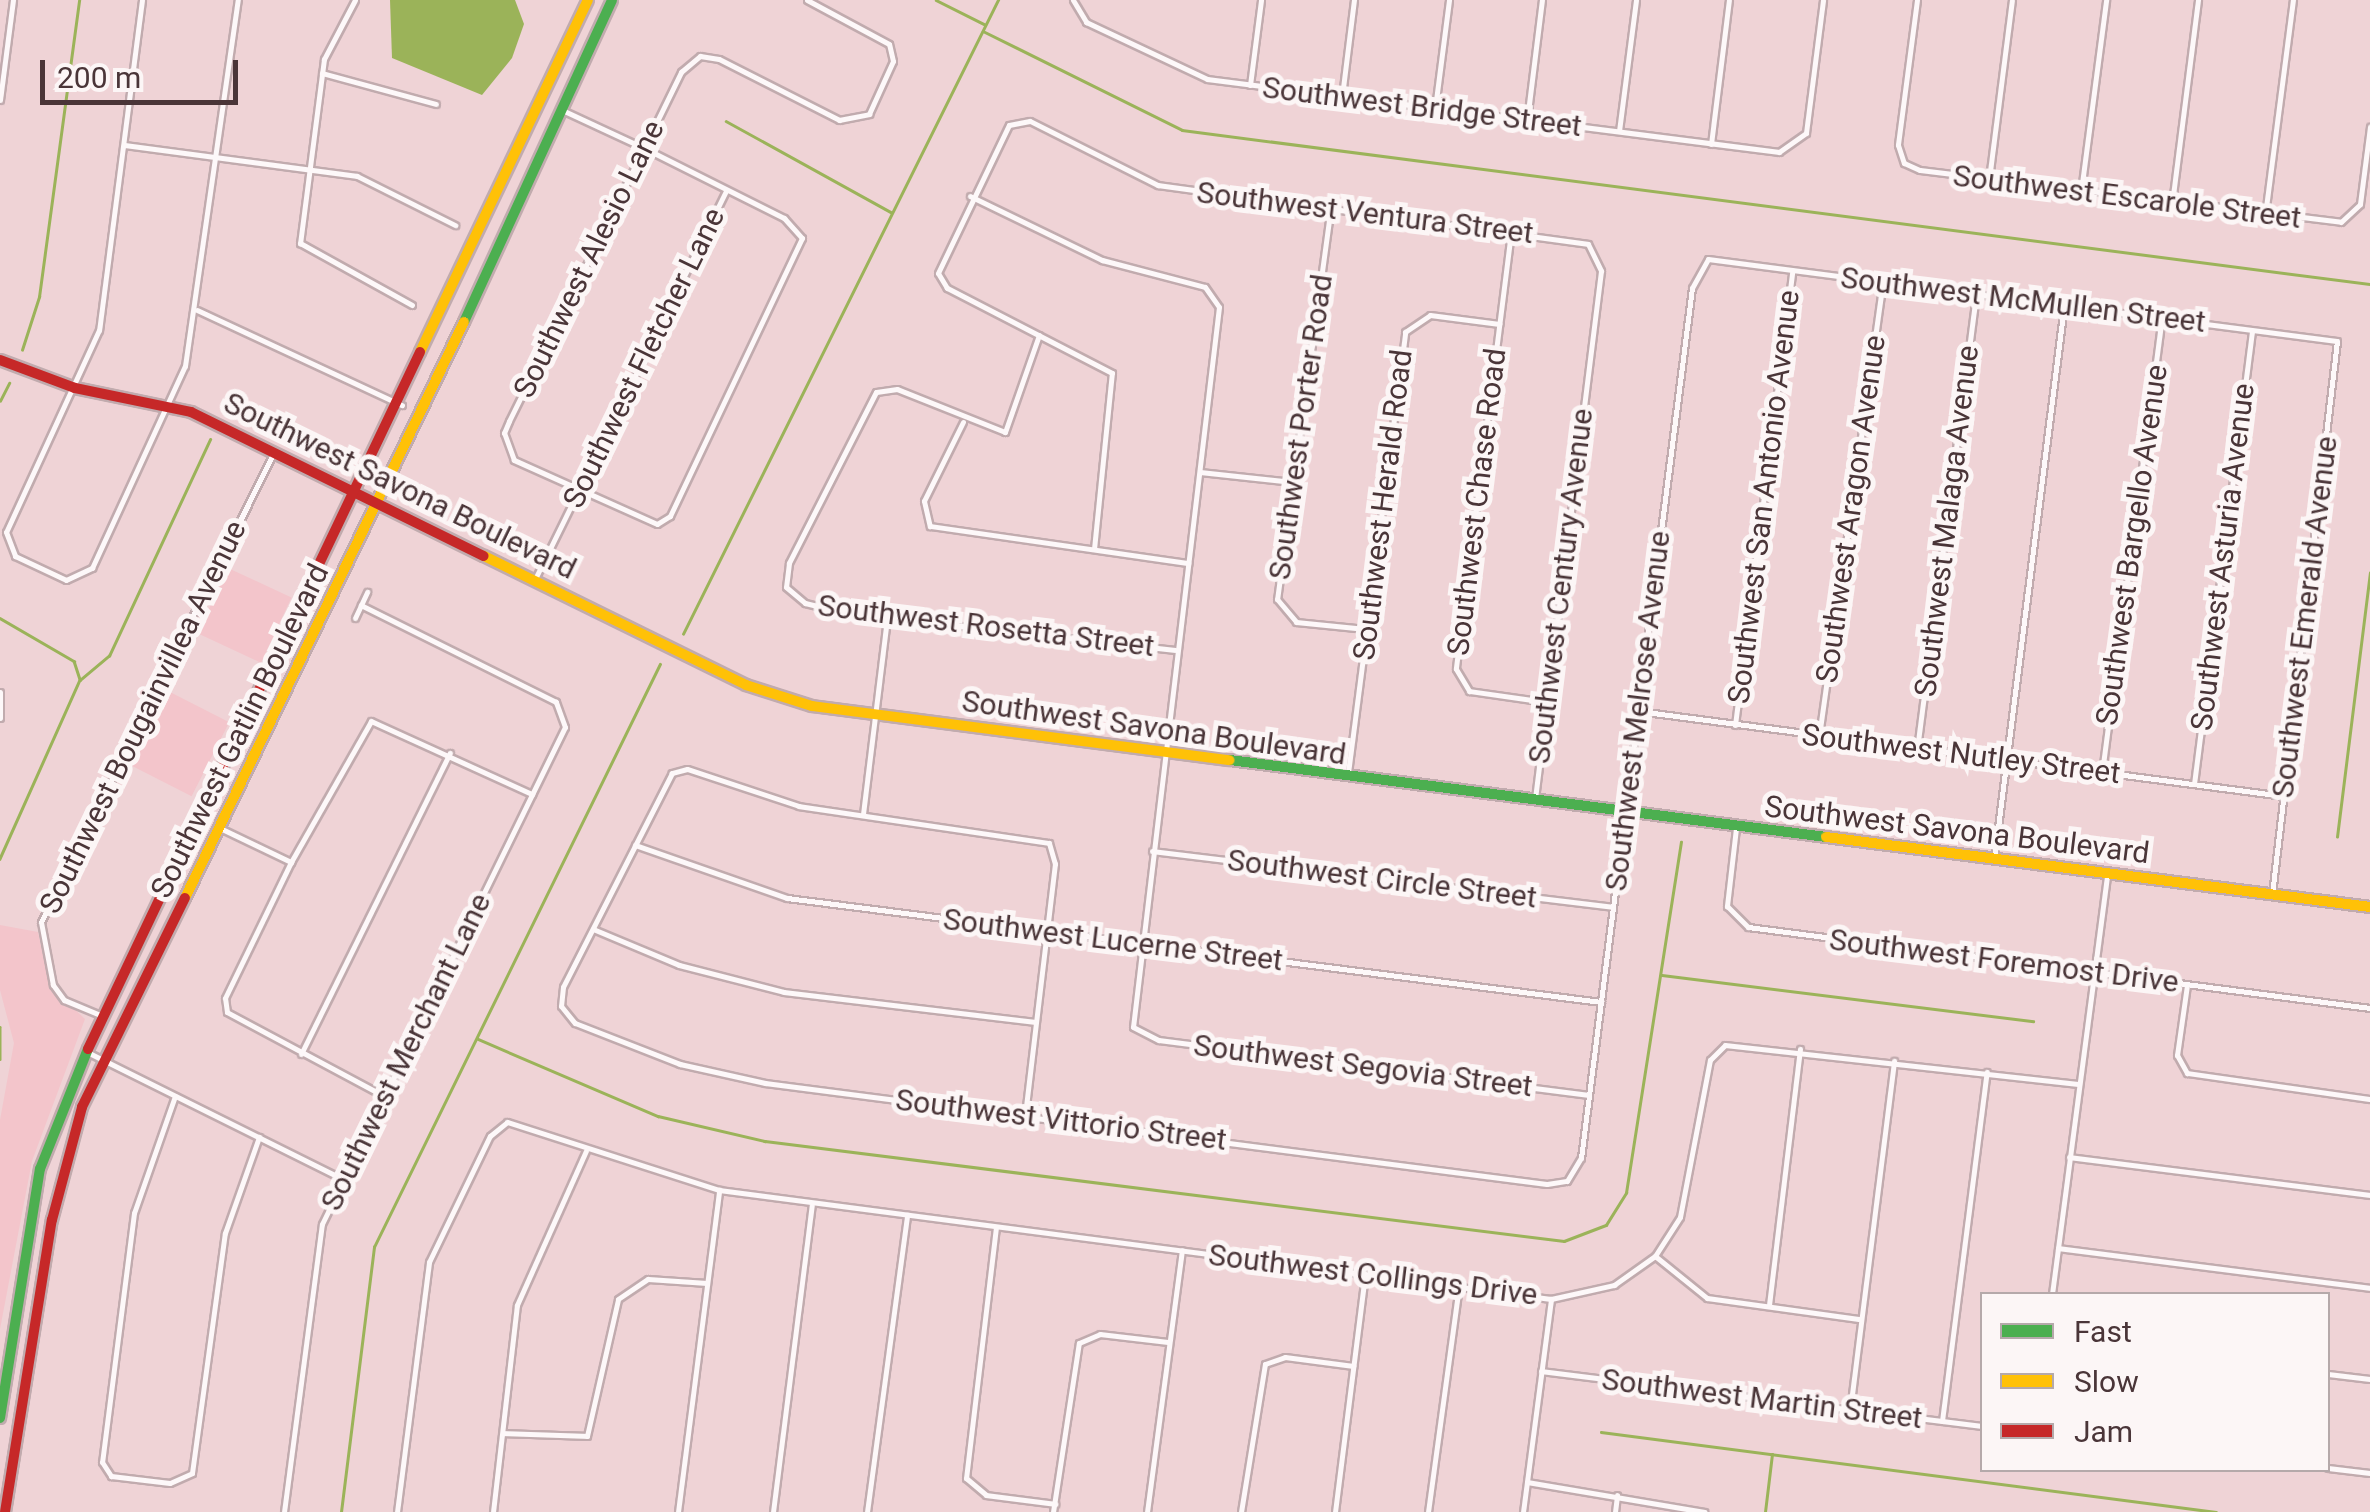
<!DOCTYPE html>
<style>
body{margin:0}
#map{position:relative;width:2370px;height:1512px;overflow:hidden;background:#efd3d6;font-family:Roboto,sans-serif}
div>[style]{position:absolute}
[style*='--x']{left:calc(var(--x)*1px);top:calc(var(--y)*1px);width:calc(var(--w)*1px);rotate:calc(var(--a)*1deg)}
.built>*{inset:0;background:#f3c5cb;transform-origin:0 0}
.water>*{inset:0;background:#9bb359}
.stream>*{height:2.5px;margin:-1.25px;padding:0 1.25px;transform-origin:1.25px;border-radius:1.25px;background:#9bb359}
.roads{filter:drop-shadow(2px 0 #c1abae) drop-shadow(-2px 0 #c1abae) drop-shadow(0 2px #c1abae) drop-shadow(0 -2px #c1abae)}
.street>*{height:5px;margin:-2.5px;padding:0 2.5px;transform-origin:2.5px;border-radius:2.5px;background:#fdf8f9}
.fast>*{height:10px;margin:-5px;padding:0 5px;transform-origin:5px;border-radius:5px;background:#4caf50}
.slow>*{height:10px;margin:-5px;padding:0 5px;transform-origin:5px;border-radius:5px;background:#ffc107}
.jam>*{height:10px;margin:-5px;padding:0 5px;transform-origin:5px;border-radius:5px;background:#c62828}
span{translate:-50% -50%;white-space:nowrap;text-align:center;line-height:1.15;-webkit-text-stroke:10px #fcf6f6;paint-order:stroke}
.street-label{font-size:30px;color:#4a3538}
.legend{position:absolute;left:1980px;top:1292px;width:350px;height:180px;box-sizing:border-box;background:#fcf6f6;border:2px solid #b5a9aa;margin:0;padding:12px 18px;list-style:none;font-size:30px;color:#4a3538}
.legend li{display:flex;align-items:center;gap:20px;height:50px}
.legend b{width:50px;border:2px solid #b5a9aa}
.scale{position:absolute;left:40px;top:60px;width:198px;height:45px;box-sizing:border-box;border:5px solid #4a3538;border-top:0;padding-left:12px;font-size:30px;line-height:35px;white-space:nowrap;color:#4a3538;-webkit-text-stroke:8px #fcf6f6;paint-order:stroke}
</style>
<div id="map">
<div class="built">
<div style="left:228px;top:568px;width:70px;height:72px;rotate:25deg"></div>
<div style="left:166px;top:690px;width:71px;height:83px;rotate:27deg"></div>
<div style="clip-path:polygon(0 925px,38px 932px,50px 986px,85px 1019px,32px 1161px,0 1329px,0 1120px,14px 1043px,0 990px)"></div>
</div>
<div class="water">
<div style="clip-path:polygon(390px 0,515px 0,524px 24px,512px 58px,482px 95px,392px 58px)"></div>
</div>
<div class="stream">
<div style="--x:936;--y:0;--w:54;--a:26.6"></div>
<div style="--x:983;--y:31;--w:222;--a:26.4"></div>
<div style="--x:1182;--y:130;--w:1198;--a:7.39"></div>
<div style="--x:726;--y:121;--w:188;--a:28.9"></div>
<div style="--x:22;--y:350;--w:56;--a:-72.2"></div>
<div style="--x:39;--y:297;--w:300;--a:-82.3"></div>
<div style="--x:0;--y:401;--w:20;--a:-63"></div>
<div style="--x:0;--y:618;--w:86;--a:30.2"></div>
<div style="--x:74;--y:661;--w:20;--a:72"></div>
<div style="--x:80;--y:680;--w:196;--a:114.1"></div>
<div style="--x:683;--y:634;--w:708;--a:-63.58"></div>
<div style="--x:80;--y:680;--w:38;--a:-40"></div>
<div style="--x:109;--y:656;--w:239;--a:-65"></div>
<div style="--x:2337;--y:837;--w:266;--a:-82.9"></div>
<div style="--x:1662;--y:975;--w:374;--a:7.1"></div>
<div style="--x:0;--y:1027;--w:32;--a:90"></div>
<div style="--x:478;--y:1039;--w:196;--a:23.2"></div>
<div style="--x:658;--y:1116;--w:110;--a:13.2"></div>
<div style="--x:765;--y:1141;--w:805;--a:7.13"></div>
<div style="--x:1564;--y:1241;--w:45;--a:-20.9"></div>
<div style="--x:1606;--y:1225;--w:38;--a:-58"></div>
<div style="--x:1626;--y:1193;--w:355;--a:-81.1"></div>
<div style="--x:1601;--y:1432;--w:620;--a:7.41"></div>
<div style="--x:341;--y:1512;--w:267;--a:-82.9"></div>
<div style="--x:374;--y:1247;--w:649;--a:-63.87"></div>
<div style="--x:1765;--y:1512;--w:58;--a:-83.1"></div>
</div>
<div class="roads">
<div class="street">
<div style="--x:142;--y:0;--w:333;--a:97.4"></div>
<div style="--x:99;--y:330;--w:222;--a:114.7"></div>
<div style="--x:6;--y:532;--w:26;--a:69"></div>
<div style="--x:15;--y:556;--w:56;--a:25.2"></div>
<div style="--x:66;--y:580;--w:29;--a:-25"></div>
<div style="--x:92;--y:568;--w:222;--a:-65.3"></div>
<div style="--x:185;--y:366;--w:370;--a:-81.8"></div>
<div style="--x:355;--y:0;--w:67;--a:117.7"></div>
<div style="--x:324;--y:59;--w:186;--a:97.4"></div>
<div style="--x:300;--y:243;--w:128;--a:29"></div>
<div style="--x:1073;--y:0;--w:26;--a:59"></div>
<div style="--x:1086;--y:22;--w:134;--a:25.2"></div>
<div style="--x:1207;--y:79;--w:577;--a:7.27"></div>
<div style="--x:1779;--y:152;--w:33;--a:-35"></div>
<div style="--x:1806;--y:133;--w:134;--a:-82.7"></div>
<div style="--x:1917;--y:0;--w:146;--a:97.5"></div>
<div style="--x:1898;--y:145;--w:19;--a:72"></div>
<div style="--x:1904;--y:163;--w:17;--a:24"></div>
<div style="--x:1920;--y:170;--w:424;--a:7"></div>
<div style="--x:2341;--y:222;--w:26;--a:-43"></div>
<div style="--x:2360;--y:204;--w:78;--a:-82.6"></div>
<div style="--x:322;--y:73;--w:118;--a:15.2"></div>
<div style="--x:1250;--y:85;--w:86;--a:-82.6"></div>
<div style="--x:1342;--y:96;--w:97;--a:-82.9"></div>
<div style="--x:0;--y:100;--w:101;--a:-82.6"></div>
<div style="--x:1435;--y:108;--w:109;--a:-82.6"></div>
<div style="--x:560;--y:109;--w:93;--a:24.9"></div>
<div style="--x:644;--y:148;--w:157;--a:26.6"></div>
<div style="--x:784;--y:218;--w:27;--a:48"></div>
<div style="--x:802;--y:238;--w:308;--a:115.4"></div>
<div style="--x:670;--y:516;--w:15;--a:148"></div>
<div style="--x:657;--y:524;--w:157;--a:-155.9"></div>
<div style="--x:514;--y:460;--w:29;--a:-110"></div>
<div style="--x:504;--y:433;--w:13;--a:-67"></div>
<div style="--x:509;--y:421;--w:305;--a:-63.7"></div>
<div style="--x:644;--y:148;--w:85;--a:-64"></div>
<div style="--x:681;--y:72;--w:25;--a:-40"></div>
<div style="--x:700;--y:56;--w:19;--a:9"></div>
<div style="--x:719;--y:59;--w:135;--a:26.9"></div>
<div style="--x:839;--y:120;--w:31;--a:-11"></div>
<div style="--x:869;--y:114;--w:58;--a:-65.6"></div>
<div style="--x:893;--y:61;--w:17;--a:-103"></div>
<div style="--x:889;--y:44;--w:93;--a:-151.8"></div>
<div style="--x:1527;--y:120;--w:121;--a:-82.9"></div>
<div style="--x:1619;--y:131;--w:132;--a:-82.6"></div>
<div style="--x:1711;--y:144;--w:145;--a:-82.9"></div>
<div style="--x:125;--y:145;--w:234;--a:7.6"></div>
<div style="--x:357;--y:176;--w:110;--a:26.6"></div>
<div style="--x:1989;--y:179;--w:180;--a:-82.7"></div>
<div style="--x:2081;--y:191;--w:193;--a:-82.5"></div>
<div style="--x:970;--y:196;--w:147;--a:25.9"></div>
<div style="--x:1102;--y:260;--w:106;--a:14.7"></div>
<div style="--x:1205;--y:287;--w:24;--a:55"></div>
<div style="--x:1219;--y:307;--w:725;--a:96.81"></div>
<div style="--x:1133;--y:1027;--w:29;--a:27"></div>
<div style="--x:1159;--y:1040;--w:433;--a:7.3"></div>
<div style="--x:2172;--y:203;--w:205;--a:-82.7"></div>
<div style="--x:1330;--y:213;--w:390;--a:97.8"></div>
<div style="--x:1277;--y:599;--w:30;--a:50"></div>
<div style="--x:1296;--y:622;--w:70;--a:5.7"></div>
<div style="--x:2265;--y:215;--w:217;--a:-82.6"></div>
<div style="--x:1511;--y:232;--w:440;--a:97.2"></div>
<div style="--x:1456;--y:669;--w:26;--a:59"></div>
<div style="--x:1469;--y:691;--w:77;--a:8.2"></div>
<div style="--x:197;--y:310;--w:226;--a:24.9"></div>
<div style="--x:1039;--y:335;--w:103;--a:109.3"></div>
<div style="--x:1005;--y:432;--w:116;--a:-158.3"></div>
<div style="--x:897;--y:389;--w:21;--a:172"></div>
<div style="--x:876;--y:392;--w:192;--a:117"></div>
<div style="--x:789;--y:563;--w:24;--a:97"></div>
<div style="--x:786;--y:587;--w:25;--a:40"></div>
<div style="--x:805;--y:603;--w:42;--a:13.7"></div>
<div style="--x:846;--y:613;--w:331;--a:6.4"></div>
<div style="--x:963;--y:422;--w:88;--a:116.3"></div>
<div style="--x:924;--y:501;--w:26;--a:77"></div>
<div style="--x:930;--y:526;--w:261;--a:8.2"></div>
<div style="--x:1200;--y:472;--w:93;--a:6.2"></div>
<div style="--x:1094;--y:549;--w:177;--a:-84.2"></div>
<div style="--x:1112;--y:373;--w:186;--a:-152.7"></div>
<div style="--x:947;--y:288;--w:17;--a:-121"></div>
<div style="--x:938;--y:273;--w:164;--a:-64.4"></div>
<div style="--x:1009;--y:125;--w:21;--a:-11"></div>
<div style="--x:1030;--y:121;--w:143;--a:26.6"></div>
<div style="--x:1158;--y:185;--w:434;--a:7.8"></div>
<div style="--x:1588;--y:244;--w:30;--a:64"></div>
<div style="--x:1601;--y:271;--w:532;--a:97.13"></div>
<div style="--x:535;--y:579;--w:433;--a:-63.8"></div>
<div style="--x:355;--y:618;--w:29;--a:-65"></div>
<div style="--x:0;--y:692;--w:26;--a:90"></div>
<div style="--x:1638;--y:711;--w:652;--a:7.5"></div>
<div style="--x:1735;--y:725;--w:458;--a:-82.8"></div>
<div style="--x:1819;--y:736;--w:457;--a:-82"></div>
<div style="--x:1917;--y:749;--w:458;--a:-82.6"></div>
<div style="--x:2102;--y:772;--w:457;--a:-82.5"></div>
<div style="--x:1348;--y:773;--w:445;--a:-82.6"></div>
<div style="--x:1405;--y:332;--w:30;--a:-34"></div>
<div style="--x:1430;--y:315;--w:70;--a:7.4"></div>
<div style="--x:2194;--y:784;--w:457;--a:-82.7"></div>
<div style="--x:863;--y:814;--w:196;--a:-83"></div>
<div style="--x:220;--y:828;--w:79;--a:25.6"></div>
<div style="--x:1736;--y:828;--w:79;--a:96.6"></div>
<div style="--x:1727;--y:906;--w:30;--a:45"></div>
<div style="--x:1748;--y:927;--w:627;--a:7.42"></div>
<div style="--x:635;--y:845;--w:161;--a:19.2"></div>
<div style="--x:787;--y:898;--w:821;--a:7.28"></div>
<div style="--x:1152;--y:851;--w:463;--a:6.9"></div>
<div style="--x:1994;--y:859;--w:557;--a:-82.79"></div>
<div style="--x:593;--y:929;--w:93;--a:22.7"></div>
<div style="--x:679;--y:965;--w:108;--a:14.4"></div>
<div style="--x:784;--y:992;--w:253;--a:6.8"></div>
<div style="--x:2187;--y:985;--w:71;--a:98.1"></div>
<div style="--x:2177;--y:1055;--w:21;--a:61"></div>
<div style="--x:2187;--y:1073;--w:185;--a:8.1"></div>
<div style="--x:105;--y:1017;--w:44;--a:-157.5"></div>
<div style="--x:64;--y:1000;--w:19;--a:-126"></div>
<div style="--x:53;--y:985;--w:64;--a:-100.8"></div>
<div style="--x:41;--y:922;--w:525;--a:-63.63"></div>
<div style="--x:87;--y:1052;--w:286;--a:26.4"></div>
<div style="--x:301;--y:1054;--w:336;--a:-63.7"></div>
<div style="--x:175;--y:1096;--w:124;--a:109.3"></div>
<div style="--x:134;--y:1213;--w:251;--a:97.3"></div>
<div style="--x:102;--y:1462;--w:17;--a:57"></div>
<div style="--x:111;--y:1476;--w:59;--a:6.8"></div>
<div style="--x:170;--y:1483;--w:24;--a:-24"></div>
<div style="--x:192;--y:1473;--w:242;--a:-82.2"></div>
<div style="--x:225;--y:1233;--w:102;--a:-70.5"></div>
<div style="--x:384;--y:1096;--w:178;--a:-151.9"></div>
<div style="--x:227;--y:1012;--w:14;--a:-98"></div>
<div style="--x:225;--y:998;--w:151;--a:-64.1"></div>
<div style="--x:291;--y:862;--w:162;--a:-60.4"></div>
<div style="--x:371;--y:721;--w:177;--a:24.4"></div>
<div style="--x:1025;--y:1115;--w:253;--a:-83.2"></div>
<div style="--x:1055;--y:864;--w:22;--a:-106"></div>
<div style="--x:1049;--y:843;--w:253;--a:-171.6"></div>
<div style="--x:799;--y:806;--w:118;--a:-161.7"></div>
<div style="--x:687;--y:769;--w:16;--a:165"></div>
<div style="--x:672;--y:773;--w:240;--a:117"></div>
<div style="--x:563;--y:987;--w:19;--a:96"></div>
<div style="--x:561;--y:1006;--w:22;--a:51"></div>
<div style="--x:575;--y:1023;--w:113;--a:21.3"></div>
<div style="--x:680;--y:1064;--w:87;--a:12.6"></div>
<div style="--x:765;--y:1083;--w:788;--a:7.36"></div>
<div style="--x:1547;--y:1184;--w:20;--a:-9"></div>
<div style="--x:1567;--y:1181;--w:27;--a:-59"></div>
<div style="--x:1581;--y:1158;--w:877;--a:-82.73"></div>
<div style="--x:1692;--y:288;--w:33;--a:-61"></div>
<div style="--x:1708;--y:259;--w:634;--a:7.43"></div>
<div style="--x:2337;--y:341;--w:557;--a:96.7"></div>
<div style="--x:2069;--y:1157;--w:303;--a:7.2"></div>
<div style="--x:996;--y:1227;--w:253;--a:96.8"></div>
<div style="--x:966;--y:1478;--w:26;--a:40"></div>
<div style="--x:986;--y:1495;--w:70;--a:7.4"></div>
<div style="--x:2058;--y:1248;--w:315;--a:7.3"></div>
<div style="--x:1655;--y:1256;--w:67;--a:38.9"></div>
<div style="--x:1707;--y:1298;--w:153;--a:7.9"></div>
<div style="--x:2052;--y:1294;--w:423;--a:-82.5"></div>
<div style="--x:1769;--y:1305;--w:258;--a:-83.1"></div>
<div style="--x:1541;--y:1371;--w:444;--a:7.1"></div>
<div style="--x:2328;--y:1374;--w:42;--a:6.8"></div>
<div style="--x:1850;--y:1410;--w:352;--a:-82.8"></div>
<div style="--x:1942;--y:1421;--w:352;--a:-82.7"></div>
<div style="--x:503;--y:1433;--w:84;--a:2"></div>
<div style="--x:587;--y:1436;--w:140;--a:-77.2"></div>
<div style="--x:618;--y:1299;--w:36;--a:-34"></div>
<div style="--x:648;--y:1279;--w:59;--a:3.9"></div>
<div style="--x:2328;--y:1468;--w:42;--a:6.8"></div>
<div style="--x:1527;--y:1482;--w:180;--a:9.6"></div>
<div style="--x:284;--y:1512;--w:290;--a:-82.5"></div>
<div style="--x:322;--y:1224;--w:553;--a:-63.94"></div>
<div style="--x:565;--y:727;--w:27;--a:-110"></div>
<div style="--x:556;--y:702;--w:218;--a:-153.6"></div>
<div style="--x:397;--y:1512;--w:252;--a:-82.7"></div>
<div style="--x:429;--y:1262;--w:140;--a:-64.2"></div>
<div style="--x:490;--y:1136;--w:22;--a:-39"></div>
<div style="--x:507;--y:1122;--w:223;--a:17.8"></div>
<div style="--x:719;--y:1190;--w:839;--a:7.46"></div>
<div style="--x:1551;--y:1299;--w:65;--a:-12.5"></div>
<div style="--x:1614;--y:1285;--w:50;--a:-35.3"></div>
<div style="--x:1655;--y:1256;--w:46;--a:-57.3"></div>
<div style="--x:1680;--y:1217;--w:160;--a:-79.2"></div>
<div style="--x:1710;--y:1060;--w:21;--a:-45"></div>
<div style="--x:1725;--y:1045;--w:355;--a:6.3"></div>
<div style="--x:493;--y:1512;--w:208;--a:-83.4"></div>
<div style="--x:517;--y:1305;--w:169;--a:-65.9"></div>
<div style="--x:678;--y:1512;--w:325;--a:-82.7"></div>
<div style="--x:773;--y:1512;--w:309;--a:-82.8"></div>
<div style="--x:867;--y:1512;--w:300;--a:-82.3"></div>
<div style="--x:1053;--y:1512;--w:171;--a:-81.3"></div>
<div style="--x:1079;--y:1343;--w:23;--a:-23"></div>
<div style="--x:1100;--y:1334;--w:68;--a:6.7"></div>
<div style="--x:1147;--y:1512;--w:264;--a:-82.4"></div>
<div style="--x:1241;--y:1512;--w:150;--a:-80.8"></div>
<div style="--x:1265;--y:1364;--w:21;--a:-19"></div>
<div style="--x:1285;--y:1357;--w:69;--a:7.5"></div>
<div style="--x:1335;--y:1512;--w:240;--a:-82.8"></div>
<div style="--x:1428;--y:1512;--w:229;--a:-82.2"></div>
<div style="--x:1523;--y:1512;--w:215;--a:-82.5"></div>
<div style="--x:1615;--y:1512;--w:17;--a:-83"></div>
</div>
<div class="fast">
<div style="--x:464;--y:322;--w:354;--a:-65.3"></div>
<div style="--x:1230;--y:760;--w:601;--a:7.36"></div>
<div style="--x:0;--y:1418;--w:252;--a:-80.9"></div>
<div style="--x:40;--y:1169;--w:129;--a:-68.2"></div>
</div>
<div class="slow">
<div style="--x:420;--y:352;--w:390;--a:-64.5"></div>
<div style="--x:484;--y:556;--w:292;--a:26.2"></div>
<div style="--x:746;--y:685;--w:69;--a:17.7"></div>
<div style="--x:812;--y:706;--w:421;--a:7.4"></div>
<div style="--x:1826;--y:837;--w:548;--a:7.33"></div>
<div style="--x:185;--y:898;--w:640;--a:-64.16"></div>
</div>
<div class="jam">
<div style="--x:0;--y:360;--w:80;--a:20.5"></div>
<div style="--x:75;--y:388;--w:118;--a:11.7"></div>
<div style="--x:191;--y:412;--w:326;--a:26.2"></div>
<div style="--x:88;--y:1049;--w:772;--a:-64.53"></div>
<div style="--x:5;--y:1512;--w:296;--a:-80.9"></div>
<div style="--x:52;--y:1220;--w:117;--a:-75.1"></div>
<div style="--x:82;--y:1107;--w:233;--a:-63.8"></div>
</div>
</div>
<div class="street-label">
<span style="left:1422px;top:107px;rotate:7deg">Southwest Bridge Street</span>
<span style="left:2127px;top:197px;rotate:7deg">Southwest Escarole Street</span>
<span style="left:1365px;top:213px;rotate:7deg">Southwest Ventura Street</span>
<span style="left:589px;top:259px;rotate:-64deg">Southwest Alesio Lane</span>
<span style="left:2023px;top:300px;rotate:7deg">Southwest McMullen Street</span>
<span style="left:644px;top:358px;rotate:-64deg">Southwest Fletcher Lane</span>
<span style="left:1301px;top:427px;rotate:-82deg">Southwest Porter Road</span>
<span style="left:400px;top:486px;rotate:26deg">Southwest Savona Boulevard</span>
<span style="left:1764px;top:497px;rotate:-83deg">Southwest San Antonio Avenue</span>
<span style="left:1477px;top:502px;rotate:-83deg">Southwest Chase Road</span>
<span style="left:1383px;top:505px;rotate:-83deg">Southwest Herald Road</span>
<span style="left:1851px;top:509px;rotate:-82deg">Southwest Aragon Avenue</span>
<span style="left:1947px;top:521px;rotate:-83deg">Southwest Malaga Avenue</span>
<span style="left:2132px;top:545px;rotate:-82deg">Southwest Bargello Avenue</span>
<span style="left:2223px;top:557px;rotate:-83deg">Southwest Asturia Avenue</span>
<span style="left:1561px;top:586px;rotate:-83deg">Southwest Century Avenue</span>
<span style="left:2305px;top:617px;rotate:-83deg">Southwest Emerald Avenue</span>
<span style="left:986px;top:626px;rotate:7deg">Southwest Rosetta Street</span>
<span style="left:1638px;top:711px;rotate:-83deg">Southwest Melrose Avenue</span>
<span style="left:143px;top:717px;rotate:-64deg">Southwest Bougainvillea Avenue</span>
<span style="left:1154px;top:728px;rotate:8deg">Southwest Savona Boulevard</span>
<span style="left:240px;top:731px;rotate:-64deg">Southwest Gatlin Boulevard</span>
<span style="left:1961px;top:754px;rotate:7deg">Southwest Nutley Street</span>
<span style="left:1957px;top:830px;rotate:7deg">Southwest Savona Boulevard</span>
<span style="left:1382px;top:879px;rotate:7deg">Southwest Circle Street</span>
<span style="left:1113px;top:940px;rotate:7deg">Southwest Lucerne Street</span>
<span style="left:2004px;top:961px;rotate:7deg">Southwest Foremost Drive</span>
<span style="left:406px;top:1052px;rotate:-64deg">Southwest Merchant Lane</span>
<span style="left:1363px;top:1066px;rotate:7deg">Southwest Segovia Street</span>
<span style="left:1061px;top:1120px;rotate:7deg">Southwest Vittorio Street</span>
<span style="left:1373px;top:1275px;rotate:7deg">Southwest Collings Drive</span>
<span style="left:1762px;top:1399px;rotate:7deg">Southwest Martin Street</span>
</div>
<ul class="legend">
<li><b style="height:12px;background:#4caf50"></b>Fast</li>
<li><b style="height:12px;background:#ffc107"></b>Slow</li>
<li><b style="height:12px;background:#c62828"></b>Jam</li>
</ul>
<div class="scale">200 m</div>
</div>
